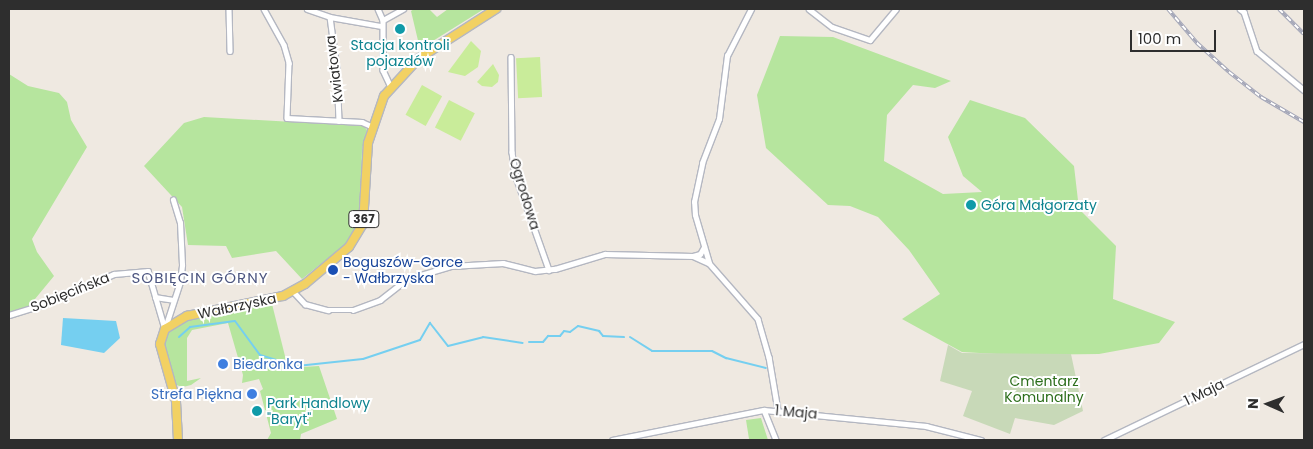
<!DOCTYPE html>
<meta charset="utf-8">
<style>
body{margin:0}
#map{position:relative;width:1313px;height:449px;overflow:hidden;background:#efe9e1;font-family:Poppins,sans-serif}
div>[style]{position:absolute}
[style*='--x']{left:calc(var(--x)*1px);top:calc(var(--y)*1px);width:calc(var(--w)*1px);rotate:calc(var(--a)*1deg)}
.green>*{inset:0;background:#b6e59e}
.cemetery>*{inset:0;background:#c8d9b8}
.pitch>*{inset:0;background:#c9ec9a;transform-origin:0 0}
.water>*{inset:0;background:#75cff0}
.stream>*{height:2px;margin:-1px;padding:0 1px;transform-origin:1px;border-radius:1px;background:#75cff0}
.roads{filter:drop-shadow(1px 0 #b4b7c1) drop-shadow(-1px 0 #b4b7c1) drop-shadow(0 1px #b4b7c1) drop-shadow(0 -1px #b4b7c1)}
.minor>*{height:4.5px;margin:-2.25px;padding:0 2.25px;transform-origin:2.25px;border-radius:2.25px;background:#fff}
.primary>*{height:8px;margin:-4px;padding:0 4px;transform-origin:4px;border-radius:4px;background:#f2d163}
.rail>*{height:4px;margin-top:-2px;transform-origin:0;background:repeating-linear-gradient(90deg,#fff 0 5.5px,#a3a6b8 0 11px);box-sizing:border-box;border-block:1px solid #a3a6b8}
.dots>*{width:14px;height:14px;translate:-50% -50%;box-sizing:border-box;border:2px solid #fff;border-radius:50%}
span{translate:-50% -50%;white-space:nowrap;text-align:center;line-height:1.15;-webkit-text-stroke:4px #fff;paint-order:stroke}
.shield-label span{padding:1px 4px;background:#fff;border:1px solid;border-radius:4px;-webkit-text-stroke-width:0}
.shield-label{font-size:12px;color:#2e2e2e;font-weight:700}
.culture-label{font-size:14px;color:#0d838f}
.left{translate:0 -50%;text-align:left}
.street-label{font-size:14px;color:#2e2e2e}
.transit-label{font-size:14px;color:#164399}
.shop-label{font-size:14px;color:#366cbe}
.right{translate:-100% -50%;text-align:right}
.park-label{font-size:14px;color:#2c6e1b}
.neighbourhood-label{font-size:15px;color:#4d5680;letter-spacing:1px}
.frame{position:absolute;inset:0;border:10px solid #2e2e2e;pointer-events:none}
.north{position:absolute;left:1243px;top:379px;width:50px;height:50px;-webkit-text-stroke:4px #fff;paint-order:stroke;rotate:272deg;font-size:14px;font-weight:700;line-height:20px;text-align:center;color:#2e2e2e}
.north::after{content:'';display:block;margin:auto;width:18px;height:22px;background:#2e2e2e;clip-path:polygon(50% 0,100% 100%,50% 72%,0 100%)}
.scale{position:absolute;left:1130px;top:30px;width:86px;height:22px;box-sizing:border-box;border:2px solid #2e2e2e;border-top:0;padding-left:6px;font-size:15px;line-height:18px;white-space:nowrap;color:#2e2e2e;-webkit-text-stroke:4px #fff;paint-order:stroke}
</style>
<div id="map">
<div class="green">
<div style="clip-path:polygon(414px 9px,429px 9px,437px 17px,448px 9px,484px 9px,420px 49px,411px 11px)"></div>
<div style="clip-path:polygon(780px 36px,833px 37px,951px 81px,935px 88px,913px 85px,887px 115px,884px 161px,943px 194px,982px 192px,963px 176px,948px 137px,970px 100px,1025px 118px,1074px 166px,1079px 209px,1116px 246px,1113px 299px,1175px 322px,1159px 343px,1099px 354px,1015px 355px,962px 352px,902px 319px,940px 294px,909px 250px,878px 217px,850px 206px,828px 205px,766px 148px,757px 95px)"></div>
<div style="clip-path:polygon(9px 74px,28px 86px,59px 93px,67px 102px,71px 120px,87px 147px,32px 239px,37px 252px,54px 276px,35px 299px,32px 309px,9px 315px)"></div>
<div style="clip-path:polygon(204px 117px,364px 126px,367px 130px,362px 149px,361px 202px,357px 226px,347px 243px,302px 279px,276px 251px,232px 258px,226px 246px,188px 245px,182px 207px,144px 166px,184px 123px)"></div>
<div style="clip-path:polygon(272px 304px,288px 368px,319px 366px,337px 419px,301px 434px,300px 440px,267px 440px,271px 433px,260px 391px,263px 389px,259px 379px,242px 383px,243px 375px,228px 323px,192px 330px,187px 338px,187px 381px,201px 378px,191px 385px,183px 387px,176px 385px,163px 345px,169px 330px,182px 321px)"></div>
<div style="clip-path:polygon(761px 418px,768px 440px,742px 440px,749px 439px,746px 420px)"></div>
</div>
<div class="cemetery">
<div style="clip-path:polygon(948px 345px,962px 353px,1071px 354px,1083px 411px,1054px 425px,1015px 418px,1010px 434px,963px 416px,972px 391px,940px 381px)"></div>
</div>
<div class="pitch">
<div style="clip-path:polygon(471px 41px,481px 51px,478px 67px,465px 76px,448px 72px)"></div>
<div style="left:540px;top:57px;width:40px;height:24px;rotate:87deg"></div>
<div style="clip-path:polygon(493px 64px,499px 75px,498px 82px,492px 87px,482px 86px,477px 82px)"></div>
<div style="left:422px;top:85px;width:23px;height:34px;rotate:29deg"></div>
<div style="left:449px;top:100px;width:29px;height:31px;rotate:27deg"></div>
</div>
<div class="water">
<div style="clip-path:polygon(63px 318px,116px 321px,120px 338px,104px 353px,61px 345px)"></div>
</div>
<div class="stream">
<div style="--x:179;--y:337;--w:15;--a:-42"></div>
<div style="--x:190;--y:327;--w:45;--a:-7.6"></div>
<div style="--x:235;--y:321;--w:42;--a:53.7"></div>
<div style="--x:260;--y:355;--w:39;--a:17"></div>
<div style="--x:297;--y:366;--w:66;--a:-6.1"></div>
<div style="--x:363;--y:359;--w:60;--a:-18.4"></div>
<div style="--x:420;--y:340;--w:20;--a:-60"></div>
<div style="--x:430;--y:323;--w:29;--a:52"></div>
<div style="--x:448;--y:346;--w:36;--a:-14"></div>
<div style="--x:483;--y:337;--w:40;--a:8.5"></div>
<div style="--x:630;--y:337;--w:26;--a:32"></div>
<div style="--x:652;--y:351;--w:60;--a:0"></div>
<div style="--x:712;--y:351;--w:16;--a:27"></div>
<div style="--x:726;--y:358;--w:41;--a:14"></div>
<div style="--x:529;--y:342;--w:14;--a:0"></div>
<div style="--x:543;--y:342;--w:8;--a:-50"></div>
<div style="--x:548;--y:336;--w:12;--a:0"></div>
<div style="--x:560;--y:336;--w:6;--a:-51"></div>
<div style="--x:564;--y:331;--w:6;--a:9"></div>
<div style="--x:570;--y:332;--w:10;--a:-37"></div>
<div style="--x:578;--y:326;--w:22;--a:13"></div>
<div style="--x:599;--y:331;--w:6;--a:51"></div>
<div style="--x:603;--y:336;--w:21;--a:3"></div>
</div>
<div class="roads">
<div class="minor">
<div style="--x:229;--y:9;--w:42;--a:88.6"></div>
<div style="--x:264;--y:9;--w:41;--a:60.9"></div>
<div style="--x:284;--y:45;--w:19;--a:74"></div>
<div style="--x:289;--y:63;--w:55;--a:92.1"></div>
<div style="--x:287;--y:118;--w:75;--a:3.1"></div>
<div style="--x:362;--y:122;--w:10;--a:24"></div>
<div style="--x:307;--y:9;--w:24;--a:19"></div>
<div style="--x:330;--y:17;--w:52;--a:10"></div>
<div style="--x:378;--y:9;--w:12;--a:66"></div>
<div style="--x:383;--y:20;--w:50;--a:90"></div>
<div style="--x:383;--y:70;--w:19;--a:65"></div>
<div style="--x:809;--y:9;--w:29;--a:38"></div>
<div style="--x:832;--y:27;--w:40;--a:18.9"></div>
<div style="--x:870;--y:40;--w:40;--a:-50"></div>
<div style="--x:1240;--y:9;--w:5;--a:37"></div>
<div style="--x:1244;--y:12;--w:41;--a:71.6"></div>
<div style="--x:1257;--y:51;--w:61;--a:39.7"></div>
<div style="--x:330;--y:17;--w:52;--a:82.3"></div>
<div style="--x:337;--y:69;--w:52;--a:87.8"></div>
<div style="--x:383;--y:20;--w:23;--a:-29"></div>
<div style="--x:511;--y:57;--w:95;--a:89.4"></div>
<div style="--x:512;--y:152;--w:22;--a:82"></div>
<div style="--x:515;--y:174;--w:102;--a:70.5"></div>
<div style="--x:693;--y:256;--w:7;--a:-16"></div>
<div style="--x:700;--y:254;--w:8;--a:-60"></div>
<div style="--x:709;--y:263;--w:50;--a:-106.3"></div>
<div style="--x:695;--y:215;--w:13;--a:-94"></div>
<div style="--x:694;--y:202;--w:40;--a:-78"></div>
<div style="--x:702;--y:163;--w:47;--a:-68.9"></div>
<div style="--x:719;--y:119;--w:64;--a:-82.8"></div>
<div style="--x:727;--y:56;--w:53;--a:-62.9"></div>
<div style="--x:293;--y:291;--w:18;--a:47"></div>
<div style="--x:305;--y:304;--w:24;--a:15"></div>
<div style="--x:328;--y:310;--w:25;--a:0"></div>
<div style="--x:353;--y:310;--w:29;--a:-20"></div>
<div style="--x:380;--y:300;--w:34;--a:-38"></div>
<div style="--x:407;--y:279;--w:46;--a:-16.5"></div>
<div style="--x:451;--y:266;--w:52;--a:-3.3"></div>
<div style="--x:503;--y:263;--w:33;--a:14"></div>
<div style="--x:535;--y:271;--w:20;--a:-6"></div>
<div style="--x:555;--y:269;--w:52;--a:-16.7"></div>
<div style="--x:605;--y:254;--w:88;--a:1.3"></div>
<div style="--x:693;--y:256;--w:17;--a:24"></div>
<div style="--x:709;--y:263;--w:74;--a:48.8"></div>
<div style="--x:758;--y:319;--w:40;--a:74"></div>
<div style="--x:769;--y:357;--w:54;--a:80.4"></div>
<div style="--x:155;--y:297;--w:18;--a:9"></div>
<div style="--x:9;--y:315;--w:38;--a:-17"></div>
<div style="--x:45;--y:304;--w:75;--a:-23.5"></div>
<div style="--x:114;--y:274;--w:34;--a:-5"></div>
<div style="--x:148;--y:271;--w:60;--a:73.7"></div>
<div style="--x:165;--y:328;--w:48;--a:-71.9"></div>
<div style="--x:180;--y:282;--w:17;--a:-83"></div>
<div style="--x:182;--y:265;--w:42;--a:-92.7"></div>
<div style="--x:180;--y:223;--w:24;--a:-107"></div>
<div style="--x:764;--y:410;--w:32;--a:68"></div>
<div style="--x:612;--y:440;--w:155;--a:-11.2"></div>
<div style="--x:764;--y:410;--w:163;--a:5.6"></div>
<div style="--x:926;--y:426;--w:57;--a:14.3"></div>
<div style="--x:1104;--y:440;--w:222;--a:-25.6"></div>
</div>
<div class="primary">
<div style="--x:178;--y:440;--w:39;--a:-93"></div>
<div style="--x:176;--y:401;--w:59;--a:-105.7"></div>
<div style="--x:160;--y:344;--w:16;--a:-72"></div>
<div style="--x:165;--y:329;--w:26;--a:-31"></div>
<div style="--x:187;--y:316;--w:98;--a:-11.8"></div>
<div style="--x:283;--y:296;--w:25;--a:-29"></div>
<div style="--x:305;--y:284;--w:57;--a:-40.1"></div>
<div style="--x:349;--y:247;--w:27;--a:-59"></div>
<div style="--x:363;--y:224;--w:81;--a:-86.5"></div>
<div style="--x:368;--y:143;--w:50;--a:-71.2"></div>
<div style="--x:384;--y:96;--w:50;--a:-47.4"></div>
<div style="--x:418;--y:59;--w:93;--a:-32.7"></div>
</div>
</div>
<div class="rail">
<div style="--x:1168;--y:9;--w:45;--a:49.5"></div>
<div style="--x:1197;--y:43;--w:43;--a:42.2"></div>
<div style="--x:1229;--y:72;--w:41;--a:38"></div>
<div style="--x:1261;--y:97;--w:50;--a:30.2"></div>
<div style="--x:1279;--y:9;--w:35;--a:45"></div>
</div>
<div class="dots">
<div style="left:400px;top:29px;background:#0f9aa8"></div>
<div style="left:971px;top:205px;background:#0f9aa8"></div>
<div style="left:333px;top:270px;background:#1a4fb4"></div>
<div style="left:223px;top:364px;background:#3f7fe0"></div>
<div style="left:252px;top:394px;background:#3f7fe0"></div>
<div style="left:257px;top:411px;background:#0f9aa8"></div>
</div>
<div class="shield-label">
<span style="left:364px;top:219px">367</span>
</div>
<div class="culture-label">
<span style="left:400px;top:53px">Stacja kontroli<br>pojazdów</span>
<span class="left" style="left:981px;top:205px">Góra Małgorzaty</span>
<span class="left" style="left:267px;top:411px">Park Handlowy<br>"Baryt"</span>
</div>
<div class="street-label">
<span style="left:334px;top:69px;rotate:-97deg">Kwiatowa</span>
<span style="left:525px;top:194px;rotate:73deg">Ogrodowa</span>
<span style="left:70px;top:292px;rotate:-22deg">Sobięcińska</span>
<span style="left:237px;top:306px;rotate:-12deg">Wałbrzyska</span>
<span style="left:1204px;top:392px;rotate:-26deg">1 Maja</span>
<span style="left:796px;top:412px;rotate:5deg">1 Maja</span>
</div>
<div class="transit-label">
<span class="left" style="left:343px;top:270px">Boguszów-Gorce<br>- Wałbrzyska</span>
</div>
<div class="shop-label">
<span class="left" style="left:233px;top:364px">Biedronka</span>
<span class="right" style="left:242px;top:394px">Strefa Piękna</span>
</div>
<div class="park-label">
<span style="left:1044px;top:389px">Cmentarz<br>Komunalny</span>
</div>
<div class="neighbourhood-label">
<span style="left:200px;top:278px">SOBIĘCIN GÓRNY</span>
</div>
<div class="frame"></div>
<div class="north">N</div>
<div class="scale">100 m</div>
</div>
